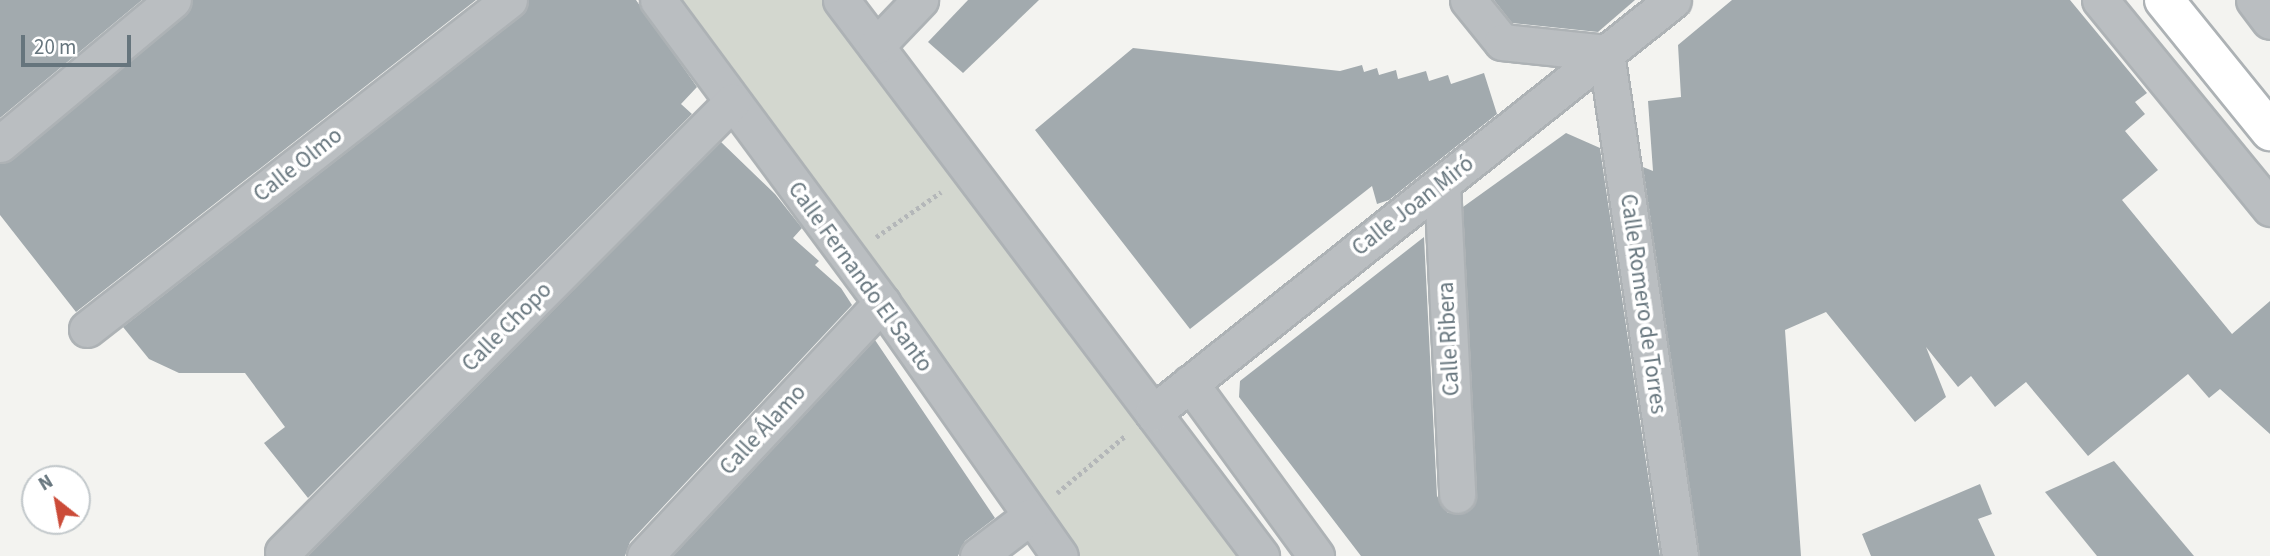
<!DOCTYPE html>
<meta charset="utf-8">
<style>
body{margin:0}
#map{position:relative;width:2270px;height:556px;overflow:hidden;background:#f3f3f0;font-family:"Source Sans 3",sans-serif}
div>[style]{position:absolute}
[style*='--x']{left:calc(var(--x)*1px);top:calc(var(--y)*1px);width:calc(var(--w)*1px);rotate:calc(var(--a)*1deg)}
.green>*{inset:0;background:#d3d7cf}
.building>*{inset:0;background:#a2aaae}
.path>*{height:4.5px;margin-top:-2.25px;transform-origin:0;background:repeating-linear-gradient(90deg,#b4b7b9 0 3.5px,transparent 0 7px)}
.roads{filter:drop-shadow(2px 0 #adb2b5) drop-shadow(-2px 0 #adb2b5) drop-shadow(0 2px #adb2b5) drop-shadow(0 -2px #adb2b5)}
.minor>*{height:35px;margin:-17.5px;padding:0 17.5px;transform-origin:17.5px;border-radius:17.5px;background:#babec1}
.secondary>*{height:38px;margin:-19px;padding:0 19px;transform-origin:19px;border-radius:19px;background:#fff}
span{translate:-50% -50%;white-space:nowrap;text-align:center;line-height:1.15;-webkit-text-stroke:7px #fff;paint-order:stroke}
.street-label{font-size:23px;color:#66757d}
.north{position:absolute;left:21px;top:465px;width:70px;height:70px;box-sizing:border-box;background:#fff;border:2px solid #c2c8cb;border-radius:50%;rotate:329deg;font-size:19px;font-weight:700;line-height:28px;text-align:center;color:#66757d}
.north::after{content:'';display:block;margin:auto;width:24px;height:32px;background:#cb4b38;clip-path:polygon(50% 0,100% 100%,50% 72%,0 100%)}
.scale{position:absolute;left:21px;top:35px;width:110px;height:32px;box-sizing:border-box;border:4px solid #66757d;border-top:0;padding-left:9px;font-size:21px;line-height:24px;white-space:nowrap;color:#66757d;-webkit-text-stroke:5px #fff;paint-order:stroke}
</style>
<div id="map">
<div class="green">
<div style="clip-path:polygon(644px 0,842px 0,1258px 556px,1060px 556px)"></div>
</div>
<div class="building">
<div style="clip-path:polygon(0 0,142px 0,0 118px)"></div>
<div style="clip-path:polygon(193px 0,476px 0,76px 312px,0 215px,0 164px,13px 159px,186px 15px)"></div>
<div style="clip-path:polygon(529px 0,636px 0,697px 87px,681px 104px,692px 114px,308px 498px,264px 443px,285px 427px,245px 373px,179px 373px,149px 359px,123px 327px,521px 16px)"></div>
<div style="clip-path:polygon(968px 0,1039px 0,963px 73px,928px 42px)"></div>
<div style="clip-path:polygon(1494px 0,1635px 0,1598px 32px,1512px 23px)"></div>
<div style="clip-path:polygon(1732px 0,2070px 0,2147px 93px,2135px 102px,2145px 114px,2125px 131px,2158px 170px,2122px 200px,2232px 334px,2270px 301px,2270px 434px,2220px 389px,2209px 398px,2188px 374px,2088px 456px,2026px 382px,1995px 407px,1971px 376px,1958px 387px,1926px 347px,1946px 397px,1915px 422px,1826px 312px,1785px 330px,1801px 556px,1700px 556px,1643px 167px,1653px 171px,1648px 101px,1681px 97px,1678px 45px)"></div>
<div style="clip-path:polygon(1133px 48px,1340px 71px,1362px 65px,1364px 72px,1377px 68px,1379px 75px,1396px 70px,1398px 79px,1426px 71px,1429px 81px,1448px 75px,1451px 84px,1484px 73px,1497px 114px,1389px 200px,1377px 204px,1372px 186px,1190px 329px,1035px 130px)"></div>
<div style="clip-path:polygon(1566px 133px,1600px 148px,1660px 556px,1361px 556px,1239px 397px,1240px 381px,1424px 237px,1437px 496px,1448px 513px,1468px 511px,1477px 494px,1463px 207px)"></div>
<div style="clip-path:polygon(721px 142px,775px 194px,802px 228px,793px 238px,819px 261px,815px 265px,841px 288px,852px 305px,630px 542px,625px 556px,308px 556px)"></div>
<div style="clip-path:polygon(875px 340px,995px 518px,965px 541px,958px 556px,673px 556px)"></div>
<div style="clip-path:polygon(2114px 461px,2194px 556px,2097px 556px,2045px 492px)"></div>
<div style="clip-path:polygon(1980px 484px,1992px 514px,1978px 519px,1995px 556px,1871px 556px,1862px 534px)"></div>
</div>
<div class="path">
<div style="--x:876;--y:237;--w:79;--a:-34.7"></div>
<div style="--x:1057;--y:493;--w:89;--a:-40"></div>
</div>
<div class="roads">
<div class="minor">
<div style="--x:658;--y:0;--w:377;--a:53.5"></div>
<div style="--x:882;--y:303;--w:309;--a:54.9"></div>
<div style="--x:841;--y:0;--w:697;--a:52.93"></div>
<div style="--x:1468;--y:0;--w:54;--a:51"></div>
<div style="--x:1502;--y:42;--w:105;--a:6"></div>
<div style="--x:1606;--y:53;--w:508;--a:81.63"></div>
<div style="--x:2100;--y:0;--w:269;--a:50.7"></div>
<div style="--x:2254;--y:0;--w:26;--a:53"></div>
<div style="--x:876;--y:46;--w:64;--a:-46.3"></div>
<div style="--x:0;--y:144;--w:225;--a:-39.8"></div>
<div style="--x:1442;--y:183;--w:312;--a:87.2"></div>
<div style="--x:87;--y:329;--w:535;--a:-37.94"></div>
<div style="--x:1190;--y:383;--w:214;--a:53.9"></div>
<div style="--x:1153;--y:413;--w:664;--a:-38.46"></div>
<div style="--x:283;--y:552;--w:636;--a:-45.06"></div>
<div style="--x:645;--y:556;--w:347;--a:-46.9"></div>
<div style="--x:978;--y:556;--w:64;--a:-37.4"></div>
</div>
<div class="secondary">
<div style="--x:2164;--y:0;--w:169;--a:51"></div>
</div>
</div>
<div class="street-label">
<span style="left:298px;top:165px;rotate:-38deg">Calle Olmo</span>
<span style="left:1413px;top:206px;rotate:-38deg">Calle Joan Miró</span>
<span style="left:860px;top:277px;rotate:54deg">Calle Fernando El Santo</span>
<span style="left:1643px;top:304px;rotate:82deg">Calle Romero de Torres</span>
<span style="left:507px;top:327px;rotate:-45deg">Calle Chopo</span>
<span style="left:1449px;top:339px;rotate:-93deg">Calle Ribera</span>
<span style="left:763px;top:430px;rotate:-47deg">Calle Álamo</span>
</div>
<div class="north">N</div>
<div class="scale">20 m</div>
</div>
